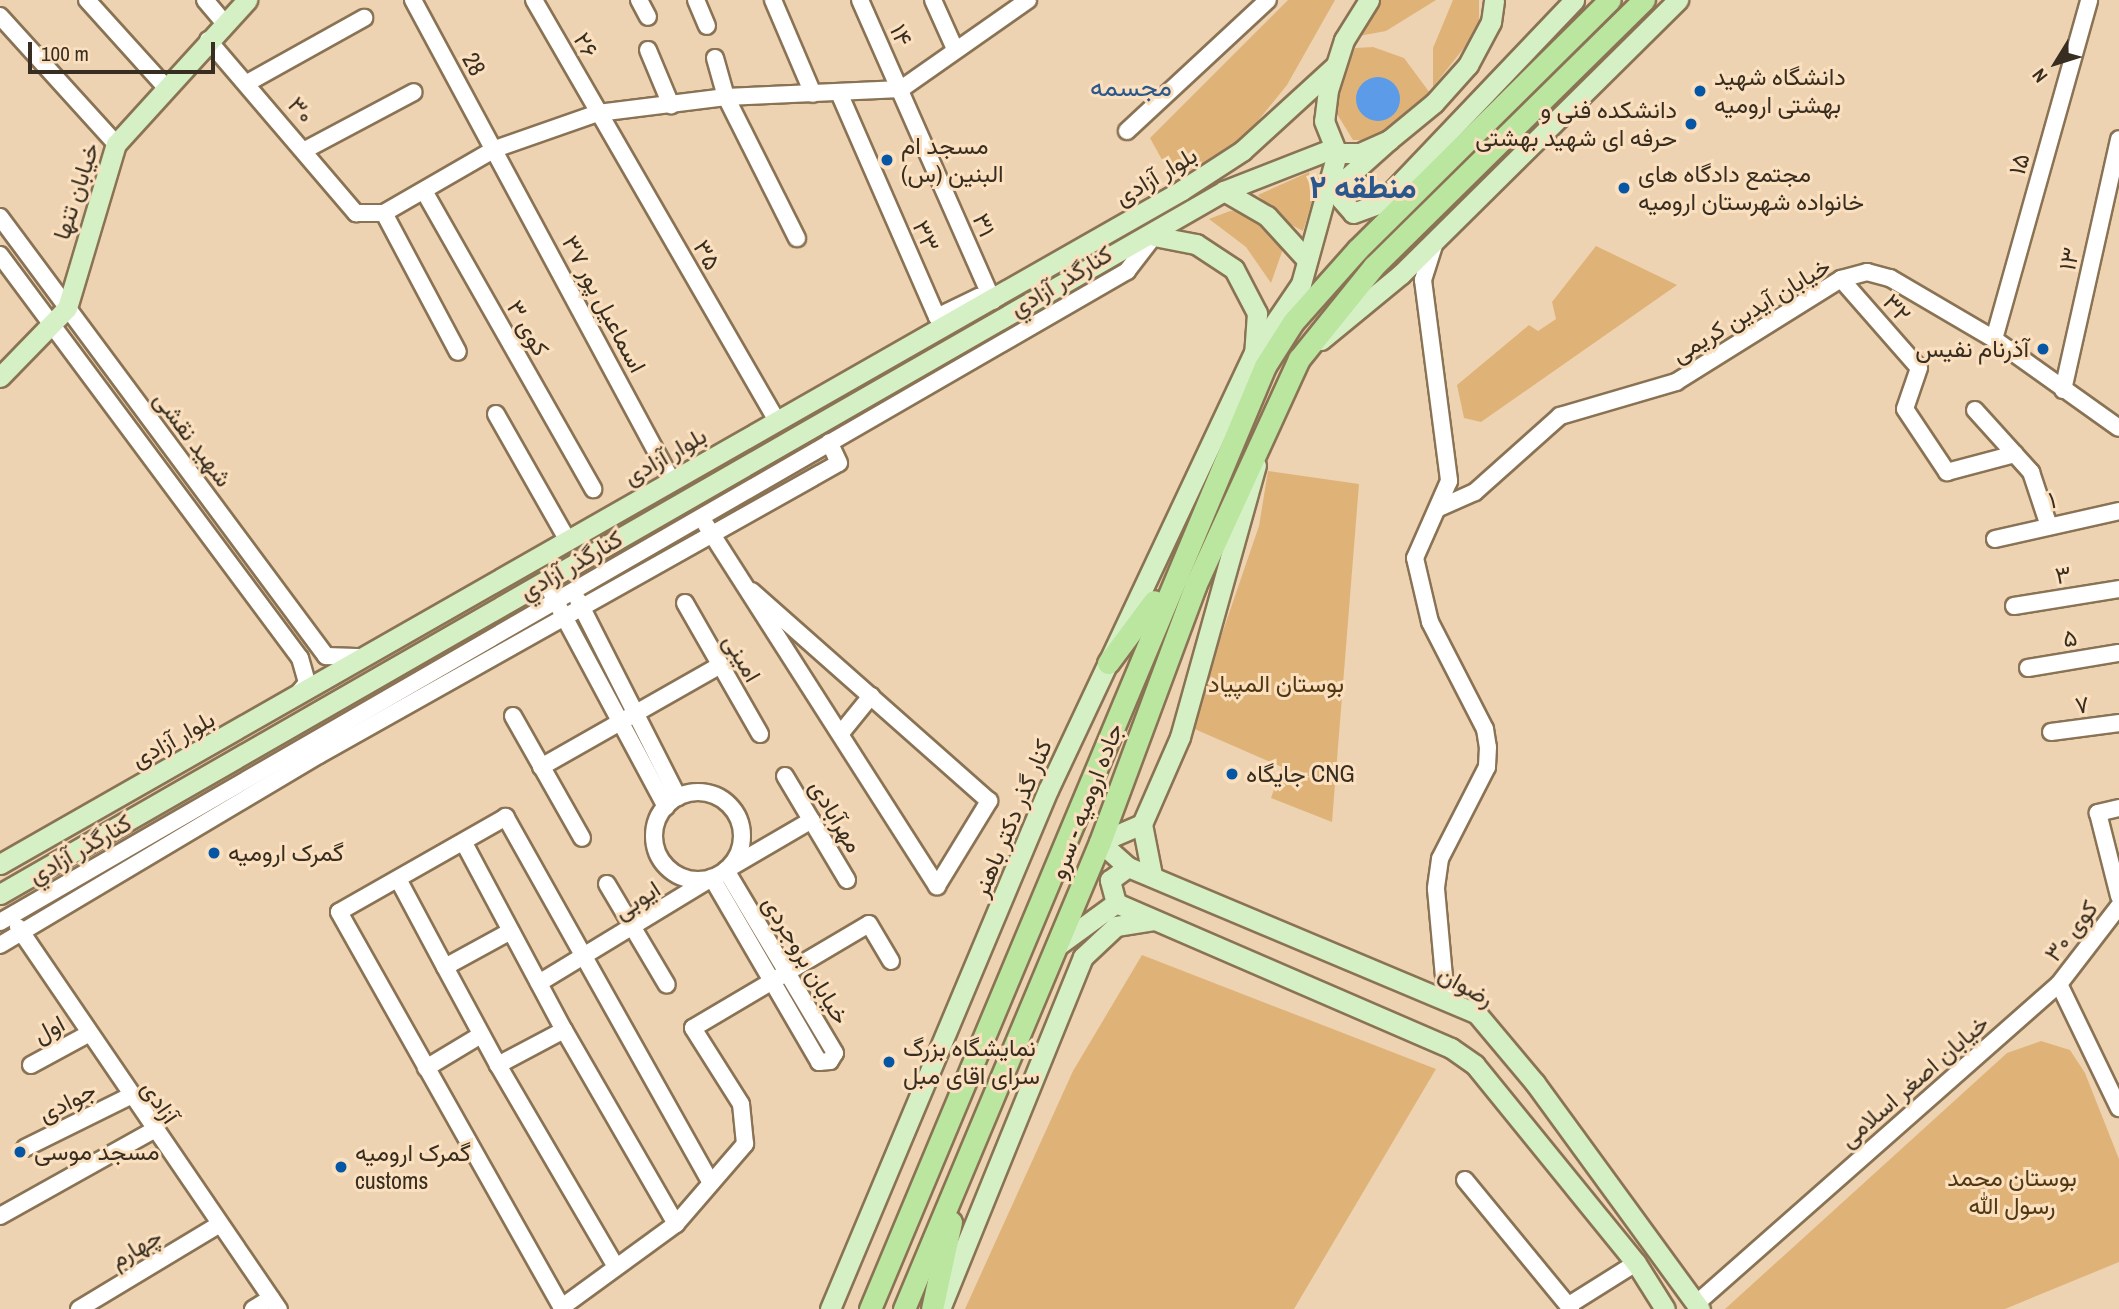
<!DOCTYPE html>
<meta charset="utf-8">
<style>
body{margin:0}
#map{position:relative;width:2119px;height:1309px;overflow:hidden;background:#edd3b2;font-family:"Archivo Narrow",Vazirmatn,sans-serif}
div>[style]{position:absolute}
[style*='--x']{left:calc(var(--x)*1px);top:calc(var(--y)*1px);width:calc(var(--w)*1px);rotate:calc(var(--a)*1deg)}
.green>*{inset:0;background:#dfb378}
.water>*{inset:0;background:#5b9be7}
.round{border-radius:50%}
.roads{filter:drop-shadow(2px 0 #8a7354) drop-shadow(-2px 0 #8a7354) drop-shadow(0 2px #8a7354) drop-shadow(0 -2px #8a7354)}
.minor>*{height:16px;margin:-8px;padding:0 8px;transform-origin:8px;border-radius:8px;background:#fff}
.minor>.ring{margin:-8px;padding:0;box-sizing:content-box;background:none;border:16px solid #fff;border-radius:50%}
.major>*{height:19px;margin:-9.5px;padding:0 9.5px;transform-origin:9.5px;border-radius:9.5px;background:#d6f0c5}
.highway>*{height:21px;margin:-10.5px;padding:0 10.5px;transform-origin:10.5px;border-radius:10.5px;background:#bae69f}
.dots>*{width:19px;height:19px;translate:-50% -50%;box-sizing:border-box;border:4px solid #fbe0bf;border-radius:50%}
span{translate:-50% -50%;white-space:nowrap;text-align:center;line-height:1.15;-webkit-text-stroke:6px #fbe0bf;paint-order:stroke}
.street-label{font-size:24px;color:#372d20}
.poi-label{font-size:24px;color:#372d20}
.left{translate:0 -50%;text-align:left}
.right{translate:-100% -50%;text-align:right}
.park-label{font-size:24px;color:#523811}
.neighbourhood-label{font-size:26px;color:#2a578c}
.district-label{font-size:32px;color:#2a578c;font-weight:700}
.north{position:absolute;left:2021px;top:28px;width:70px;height:70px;-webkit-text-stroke:5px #fbe0bf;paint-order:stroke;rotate:232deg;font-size:19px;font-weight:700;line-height:28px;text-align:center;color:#372d20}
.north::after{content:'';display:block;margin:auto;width:24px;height:32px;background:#372d20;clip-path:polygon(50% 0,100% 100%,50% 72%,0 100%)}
.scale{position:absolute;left:28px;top:42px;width:187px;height:32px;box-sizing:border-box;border:4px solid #372d20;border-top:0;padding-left:9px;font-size:21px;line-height:24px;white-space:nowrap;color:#372d20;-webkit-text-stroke:5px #fbe0bf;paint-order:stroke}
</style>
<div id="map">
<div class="green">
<div style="clip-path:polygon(1288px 0,1335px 0,1287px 85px,1239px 144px,1206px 165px,1171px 176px,1150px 138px)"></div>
<div style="clip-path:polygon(1381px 0,1436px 0,1386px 31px,1359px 36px)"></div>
<div style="clip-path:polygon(1453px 0,1479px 0,1479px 29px,1433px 87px,1433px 48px)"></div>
<div style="clip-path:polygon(1373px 47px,1404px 58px,1430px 93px,1374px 140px,1353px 140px,1337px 114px,1337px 90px,1355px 48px)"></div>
<div style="clip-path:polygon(1309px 172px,1312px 202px,1303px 231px,1280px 219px,1258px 195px)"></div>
<div style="clip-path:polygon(1230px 211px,1252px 212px,1283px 249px,1271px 283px,1246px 247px,1209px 219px)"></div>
<div style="clip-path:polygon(1596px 246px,1677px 285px,1481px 422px,1464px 418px,1457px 385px,1529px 325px,1538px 331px,1556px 319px,1552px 302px)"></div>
<div style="clip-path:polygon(1268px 471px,1359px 484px,1332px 822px,1271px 798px,1282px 767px,1190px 727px,1259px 526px)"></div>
<div style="clip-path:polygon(1142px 955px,1436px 1069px,1294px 1309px,965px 1309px,1073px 1071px)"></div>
<div style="clip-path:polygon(2041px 1041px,2070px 1050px,2085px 1073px,2119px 1159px,2119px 1262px,2005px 1309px,1725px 1309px,2007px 1053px)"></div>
</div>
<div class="water">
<div class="round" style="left:1356px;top:77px;width:44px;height:44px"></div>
</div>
<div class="roads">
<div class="minor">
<div style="--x:87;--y:0;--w:113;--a:47.9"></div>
<div style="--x:205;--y:0;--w:30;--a:50"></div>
<div style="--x:413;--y:0;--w:546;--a:61.7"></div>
<div style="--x:534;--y:0;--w:485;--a:60"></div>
<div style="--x:639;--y:0;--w:19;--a:62"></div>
<div style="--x:696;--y:0;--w:28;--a:67"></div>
<div style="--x:773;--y:0;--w:102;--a:66.9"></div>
<div style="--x:860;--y:0;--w:329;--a:66.2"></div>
<div style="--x:933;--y:0;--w:54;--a:65.8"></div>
<div style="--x:0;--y:16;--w:173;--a:47.8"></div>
<div style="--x:208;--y:40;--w:228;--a:49.5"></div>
<div style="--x:356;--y:213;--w:28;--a:0"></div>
<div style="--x:384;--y:213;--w:128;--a:-30"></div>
<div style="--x:495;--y:149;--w:109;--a:-19.3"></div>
<div style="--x:598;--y:113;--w:129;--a:-7.1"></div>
<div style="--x:726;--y:97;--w:175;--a:-2.6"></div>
<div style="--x:648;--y:50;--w:60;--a:67.3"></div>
<div style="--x:715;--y:58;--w:41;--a:74.2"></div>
<div style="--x:726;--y:97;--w:158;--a:63.3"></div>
<div style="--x:249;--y:82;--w:132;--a:-29.1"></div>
<div style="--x:901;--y:89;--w:155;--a:-35"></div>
<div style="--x:840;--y:95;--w:242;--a:66.4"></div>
<div style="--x:937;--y:317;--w:46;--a:-26"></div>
<div style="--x:1127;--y:131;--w:192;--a:-42.9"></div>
<div style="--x:305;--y:150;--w:123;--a:-28"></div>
<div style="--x:424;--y:191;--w:343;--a:60.4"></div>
<div style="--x:384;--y:213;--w:157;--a:62"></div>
<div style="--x:0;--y:217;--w:547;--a:53.4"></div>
<div style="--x:326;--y:656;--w:38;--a:2"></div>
<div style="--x:1436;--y:239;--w:43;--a:107.6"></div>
<div style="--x:1423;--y:280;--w:203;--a:82.6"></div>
<div style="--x:1449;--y:481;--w:84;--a:113.8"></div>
<div style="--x:1415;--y:558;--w:66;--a:76.8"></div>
<div style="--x:1430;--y:622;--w:120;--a:62.8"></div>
<div style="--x:1485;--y:729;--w:18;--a:81"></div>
<div style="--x:1488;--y:747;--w:20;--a:93"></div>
<div style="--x:1487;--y:767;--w:103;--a:117.1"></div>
<div style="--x:1440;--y:859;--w:30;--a:98"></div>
<div style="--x:1436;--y:889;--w:110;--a:84.8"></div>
<div style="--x:0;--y:255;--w:502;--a:53.34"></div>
<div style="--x:300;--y:658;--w:26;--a:74"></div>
<div style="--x:307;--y:683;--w:16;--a:130"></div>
<div style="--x:1841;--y:279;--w:118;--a:48.8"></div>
<div style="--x:1919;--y:368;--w:43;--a:108.9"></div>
<div style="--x:1905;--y:409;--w:76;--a:56.3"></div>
<div style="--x:1947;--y:472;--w:70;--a:-14.8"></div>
<div style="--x:1994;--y:339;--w:352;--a:-74.3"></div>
<div style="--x:2063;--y:390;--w:257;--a:-77.4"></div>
<div style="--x:1975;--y:410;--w:84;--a:47.9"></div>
<div style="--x:2031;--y:472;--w:54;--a:71.6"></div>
<div style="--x:496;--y:414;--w:144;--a:60.4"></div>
<div style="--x:1439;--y:508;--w:39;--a:-24"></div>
<div style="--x:1475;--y:492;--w:114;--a:-41.8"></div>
<div style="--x:1560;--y:416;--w:121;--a:-16.3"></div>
<div style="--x:1676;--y:382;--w:195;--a:-32"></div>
<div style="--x:1841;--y:279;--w:27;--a:-15"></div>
<div style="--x:1867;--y:272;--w:24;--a:15"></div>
<div style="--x:1890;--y:278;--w:121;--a:30.4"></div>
<div style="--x:1994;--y:339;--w:153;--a:35.5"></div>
<div style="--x:706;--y:525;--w:429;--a:57.4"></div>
<div style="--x:937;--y:886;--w:100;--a:-58.5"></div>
<div style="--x:989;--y:801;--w:317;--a:-138.5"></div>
<div style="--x:1995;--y:539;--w:127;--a:-12.7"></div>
<div style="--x:546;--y:583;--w:254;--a:61.8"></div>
<div style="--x:578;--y:600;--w:221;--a:63.1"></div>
<div style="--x:685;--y:603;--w:151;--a:60.2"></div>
<div style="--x:2014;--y:606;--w:106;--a:-9.2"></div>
<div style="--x:2028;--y:668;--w:92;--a:-9.4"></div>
<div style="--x:513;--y:716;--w:140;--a:60.5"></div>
<div style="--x:2051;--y:732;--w:69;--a:-7.5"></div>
<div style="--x:841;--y:733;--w:48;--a:-51"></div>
<div style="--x:541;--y:767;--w:205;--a:-29.6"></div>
<div style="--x:785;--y:776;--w:121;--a:59.2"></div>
<div class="ring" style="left:654px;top:792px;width:72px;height:72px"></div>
<div style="--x:2119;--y:808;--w:22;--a:167"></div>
<div style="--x:2098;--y:813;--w:86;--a:75.8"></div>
<div style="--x:464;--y:843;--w:212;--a:61.9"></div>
<div style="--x:564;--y:1030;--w:75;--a:152.1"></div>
<div style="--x:498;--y:1065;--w:111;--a:-118.4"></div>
<div style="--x:445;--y:967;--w:75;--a:-28.6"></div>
<div style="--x:398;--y:879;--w:100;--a:61.9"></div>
<div style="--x:607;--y:884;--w:117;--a:59.3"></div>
<div style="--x:0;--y:922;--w:1302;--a:-30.01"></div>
<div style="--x:1127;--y:271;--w:44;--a:-52.4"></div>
<div style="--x:18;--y:927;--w:463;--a:55.7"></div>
<div style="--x:0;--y:945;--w:371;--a:-30.8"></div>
<div style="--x:319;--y:755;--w:596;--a:-29.32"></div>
<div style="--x:839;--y:463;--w:23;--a:-115"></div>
<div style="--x:539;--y:983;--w:202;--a:-31.3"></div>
<div style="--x:712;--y:878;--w:213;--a:59.8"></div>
<div style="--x:819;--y:1062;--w:11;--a:-5"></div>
<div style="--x:830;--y:1061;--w:9;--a:-58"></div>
<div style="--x:835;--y:1053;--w:213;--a:-120.8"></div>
<div style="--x:726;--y:870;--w:99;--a:-30.2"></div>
<div style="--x:2059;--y:984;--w:98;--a:-52.4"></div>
<div style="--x:564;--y:1030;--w:224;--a:60"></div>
<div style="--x:31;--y:1065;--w:65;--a:-28.5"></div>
<div style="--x:498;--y:1065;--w:234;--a:59.7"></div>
<div style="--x:426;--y:1068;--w:64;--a:-31"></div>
<div style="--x:25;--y:1148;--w:115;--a:-26.3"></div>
<div style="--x:1465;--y:1180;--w:167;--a:50.6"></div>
<div style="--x:711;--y:1183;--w:420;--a:-119.3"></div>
<div style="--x:506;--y:817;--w:192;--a:150.4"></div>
<div style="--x:339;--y:912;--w:454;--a:60.6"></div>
<div style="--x:562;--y:1307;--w:141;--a:-36.1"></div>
<div style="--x:676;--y:1224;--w:106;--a:-49.2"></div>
<div style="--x:745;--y:1144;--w:40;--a:-95.7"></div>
<div style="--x:741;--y:1104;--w:90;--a:-122.3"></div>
<div style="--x:693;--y:1028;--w:204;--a:-30.6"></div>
<div style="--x:869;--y:924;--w:43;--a:59.3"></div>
<div style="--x:0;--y:1216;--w:174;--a:-29.2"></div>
<div style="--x:1697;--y:1303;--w:482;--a:-41.4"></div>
<div style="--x:2059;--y:984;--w:138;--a:64.2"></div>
<div style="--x:1569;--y:1305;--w:79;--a:-32.1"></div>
<div style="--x:79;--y:1309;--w:162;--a:-31.1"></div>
<div style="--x:253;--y:1309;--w:21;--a:-31"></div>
</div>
<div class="major">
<div style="--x:1369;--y:0;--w:47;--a:122"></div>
<div style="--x:1344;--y:40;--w:52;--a:107.7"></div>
<div style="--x:1328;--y:90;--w:31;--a:97"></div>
<div style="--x:1324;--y:121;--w:35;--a:68"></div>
<div style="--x:1337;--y:153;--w:23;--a:0"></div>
<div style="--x:1360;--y:153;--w:32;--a:-24"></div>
<div style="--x:1389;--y:140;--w:58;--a:-39.4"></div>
<div style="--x:1434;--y:103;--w:51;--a:-48.2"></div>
<div style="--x:1468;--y:65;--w:49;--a:-61.9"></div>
<div style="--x:1491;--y:22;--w:22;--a:-82"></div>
<div style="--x:1389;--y:140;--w:63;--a:138.2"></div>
<div style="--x:1342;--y:182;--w:17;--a:93"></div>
<div style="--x:1341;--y:199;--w:18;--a:49"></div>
<div style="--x:1353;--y:213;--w:30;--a:-20"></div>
<div style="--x:1381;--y:203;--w:280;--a:-46.4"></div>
<div style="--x:1224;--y:191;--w:50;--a:30.2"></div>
<div style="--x:1267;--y:216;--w:59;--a:47.7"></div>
<div style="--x:1154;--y:236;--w:43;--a:10.8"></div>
<div style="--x:1196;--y:244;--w:45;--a:33.3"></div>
<div style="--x:1234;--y:269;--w:50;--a:62.4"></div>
<div style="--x:1257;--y:313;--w:39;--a:94"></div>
<div style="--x:1321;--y:340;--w:104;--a:-39.5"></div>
<div style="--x:1401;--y:274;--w:390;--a:-44.7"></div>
<div style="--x:0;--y:377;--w:96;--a:-45.8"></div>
<div style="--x:67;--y:308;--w:171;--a:-73.4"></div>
<div style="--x:116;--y:144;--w:195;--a:-47.7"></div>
<div style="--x:1142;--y:824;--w:46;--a:156.8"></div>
<div style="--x:1100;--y:842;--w:38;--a:42"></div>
<div style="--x:1128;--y:867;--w:379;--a:22.8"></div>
<div style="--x:1477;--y:1014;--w:90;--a:50"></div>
<div style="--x:1535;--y:1083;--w:280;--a:53.9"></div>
<div style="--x:0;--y:864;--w:1361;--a:-29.69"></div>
<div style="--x:1182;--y:190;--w:72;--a:-33"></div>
<div style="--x:1242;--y:151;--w:126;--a:-42.4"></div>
<div style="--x:1152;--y:875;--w:52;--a:-101.1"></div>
<div style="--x:1142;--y:824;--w:95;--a:-66.4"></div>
<div style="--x:1180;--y:737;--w:282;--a:-74.4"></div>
<div style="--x:0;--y:894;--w:1412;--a:-29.87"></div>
<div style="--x:1224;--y:191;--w:115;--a:-21.4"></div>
<div style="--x:1116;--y:903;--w:24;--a:-105"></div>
<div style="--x:1110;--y:880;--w:22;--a:-36"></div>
<div style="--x:1057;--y:946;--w:73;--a:-36.1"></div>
<div style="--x:1116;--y:903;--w:365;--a:23.4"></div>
<div style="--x:1451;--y:1048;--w:29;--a:35"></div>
<div style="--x:1475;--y:1065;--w:255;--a:50.9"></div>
<div style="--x:1636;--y:1263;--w:54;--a:57.8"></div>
<div style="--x:830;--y:1309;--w:563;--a:-67.22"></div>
<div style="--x:1048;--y:790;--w:483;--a:-64.8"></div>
<div style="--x:1254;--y:353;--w:83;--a:-55.7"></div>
<div style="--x:1301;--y:284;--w:136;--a:-74.6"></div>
<div style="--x:940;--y:1309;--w:380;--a:-67.9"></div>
<div style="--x:1083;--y:957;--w:45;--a:-43.2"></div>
<div style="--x:1116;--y:926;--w:38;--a:-9"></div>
</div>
<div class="highway">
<div style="--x:1108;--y:663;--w:77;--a:-53.4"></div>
<div style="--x:870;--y:1309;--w:1022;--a:-67.27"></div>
<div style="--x:1265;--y:366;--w:52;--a:-57.5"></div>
<div style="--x:1293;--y:322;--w:98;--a:-48.3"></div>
<div style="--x:1358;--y:249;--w:354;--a:-44.7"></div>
<div style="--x:904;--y:1309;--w:506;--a:-67.23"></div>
<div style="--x:1100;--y:842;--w:273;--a:-69.6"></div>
<div style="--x:1195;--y:586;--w:250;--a:-65.4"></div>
<div style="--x:1299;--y:359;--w:119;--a:-51.1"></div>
<div style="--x:1374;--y:266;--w:379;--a:-44.6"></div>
<div style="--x:932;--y:1309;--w:89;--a:-77.7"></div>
</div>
</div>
<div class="dots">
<div style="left:1700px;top:91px;background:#0557a6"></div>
<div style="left:1691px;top:124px;background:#0557a6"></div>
<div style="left:887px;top:160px;background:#0557a6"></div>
<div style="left:1624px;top:188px;background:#0557a6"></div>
<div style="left:2043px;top:349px;background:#0557a6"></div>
<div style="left:1232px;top:774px;background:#0557a6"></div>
<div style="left:214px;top:853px;background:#0557a6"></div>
<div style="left:889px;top:1062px;background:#0557a6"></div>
<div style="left:20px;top:1152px;background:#0557a6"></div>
<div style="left:341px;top:1167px;background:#0557a6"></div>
</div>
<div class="street-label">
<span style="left:901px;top:35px;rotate:65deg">۱۴</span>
<span style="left:586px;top:45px;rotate:60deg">۲۶</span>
<span style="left:474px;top:64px;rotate:61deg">28</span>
<span style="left:301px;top:110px;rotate:50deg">۳۰</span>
<span style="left:2019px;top:164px;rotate:-74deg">۱۵</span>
<span style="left:1156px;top:176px;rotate:-31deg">بلوار آزادی</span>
<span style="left:76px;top:191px;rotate:-72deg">خیابان تنها</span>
<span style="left:984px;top:225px;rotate:67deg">۳۱</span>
<span style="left:926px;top:236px;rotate:66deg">۳۳</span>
<span style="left:707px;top:255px;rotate:60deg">۳۵</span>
<span style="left:2069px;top:259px;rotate:-77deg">۱۳</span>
<span style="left:1061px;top:281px;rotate:-31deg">کنارگذر آزادي</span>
<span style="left:604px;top:304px;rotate:62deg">اسماعیل پور ۳۷</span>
<span style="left:1897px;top:308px;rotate:49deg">۳۲</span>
<span style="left:1751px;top:310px;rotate:-31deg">خیابان آیدین کریمی</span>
<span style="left:528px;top:328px;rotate:60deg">کوی ۳</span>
<span style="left:193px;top:439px;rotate:53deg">شهید نقشی</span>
<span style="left:665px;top:456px;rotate:-30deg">بلوار آزادی</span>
<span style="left:2052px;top:500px;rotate:-11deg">۱</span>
<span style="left:571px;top:565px;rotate:-30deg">کنارگذر آزادي</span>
<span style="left:2063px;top:575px;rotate:-9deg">۳</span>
<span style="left:2070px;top:638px;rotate:-9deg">۵</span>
<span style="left:742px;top:658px;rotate:60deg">امینی</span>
<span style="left:2082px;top:705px;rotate:-8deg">۷</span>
<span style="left:173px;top:739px;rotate:-29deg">بلوار آزادی</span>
<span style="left:1086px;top:801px;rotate:-69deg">جاده ارومیه - سرو</span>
<span style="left:836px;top:816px;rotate:59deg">مهرآبادی</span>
<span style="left:1012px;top:818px;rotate:-67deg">کنار گذر دکتر باهنر</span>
<span style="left:80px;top:849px;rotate:-30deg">کنارگذر آزادي</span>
<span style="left:637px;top:900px;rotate:-33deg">ایوبی</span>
<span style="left:2071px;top:931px;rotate:-52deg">کوی ۳۰</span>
<span style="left:806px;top:960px;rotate:59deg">خیابان بروجردی</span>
<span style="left:1466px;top:986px;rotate:29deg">رضوان</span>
<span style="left:49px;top:1029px;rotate:-28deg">اول</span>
<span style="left:1914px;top:1081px;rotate:-41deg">خیابان اصغر اسلامی</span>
<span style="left:67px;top:1102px;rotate:-27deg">جوادی</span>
<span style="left:160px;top:1102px;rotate:56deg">آزادی</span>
<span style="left:136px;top:1248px;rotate:-31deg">چهارم</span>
</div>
<div class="poi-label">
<span class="left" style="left:1714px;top:91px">دانشگاه شهید<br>بهشتی ارومیه</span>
<span class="right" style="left:1677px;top:124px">دانشکده فنی و<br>حرفه ای شهید بهشتی</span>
<span class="left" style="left:901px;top:160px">مسجد ام<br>البنین (س)</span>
<span class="left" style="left:1638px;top:188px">مجتمع دادگاه های<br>خانواده شهرستان ارومیه</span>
<span class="right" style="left:2029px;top:349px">آذرنام نفیس</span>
<span class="left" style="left:1246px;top:774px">جایگاه CNG</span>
<span class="left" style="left:228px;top:853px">گمرک ارومیه</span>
<span class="left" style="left:903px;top:1062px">نمایشگاه بزرگ<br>سرای اقای مبل</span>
<span class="left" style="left:34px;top:1152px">مسجد موسی</span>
<span class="left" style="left:355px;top:1167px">گمرک ارومیه<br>customs</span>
</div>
<div class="park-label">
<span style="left:1276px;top:684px">بوستان المپیاد</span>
<span style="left:2012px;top:1192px">بوستان محمد<br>رسول الله</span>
</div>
<div class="neighbourhood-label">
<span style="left:1131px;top:87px">مجسمه</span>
</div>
<div class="district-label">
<span style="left:1363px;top:187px">منطقه ۲</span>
</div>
<div class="north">N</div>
<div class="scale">100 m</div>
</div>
